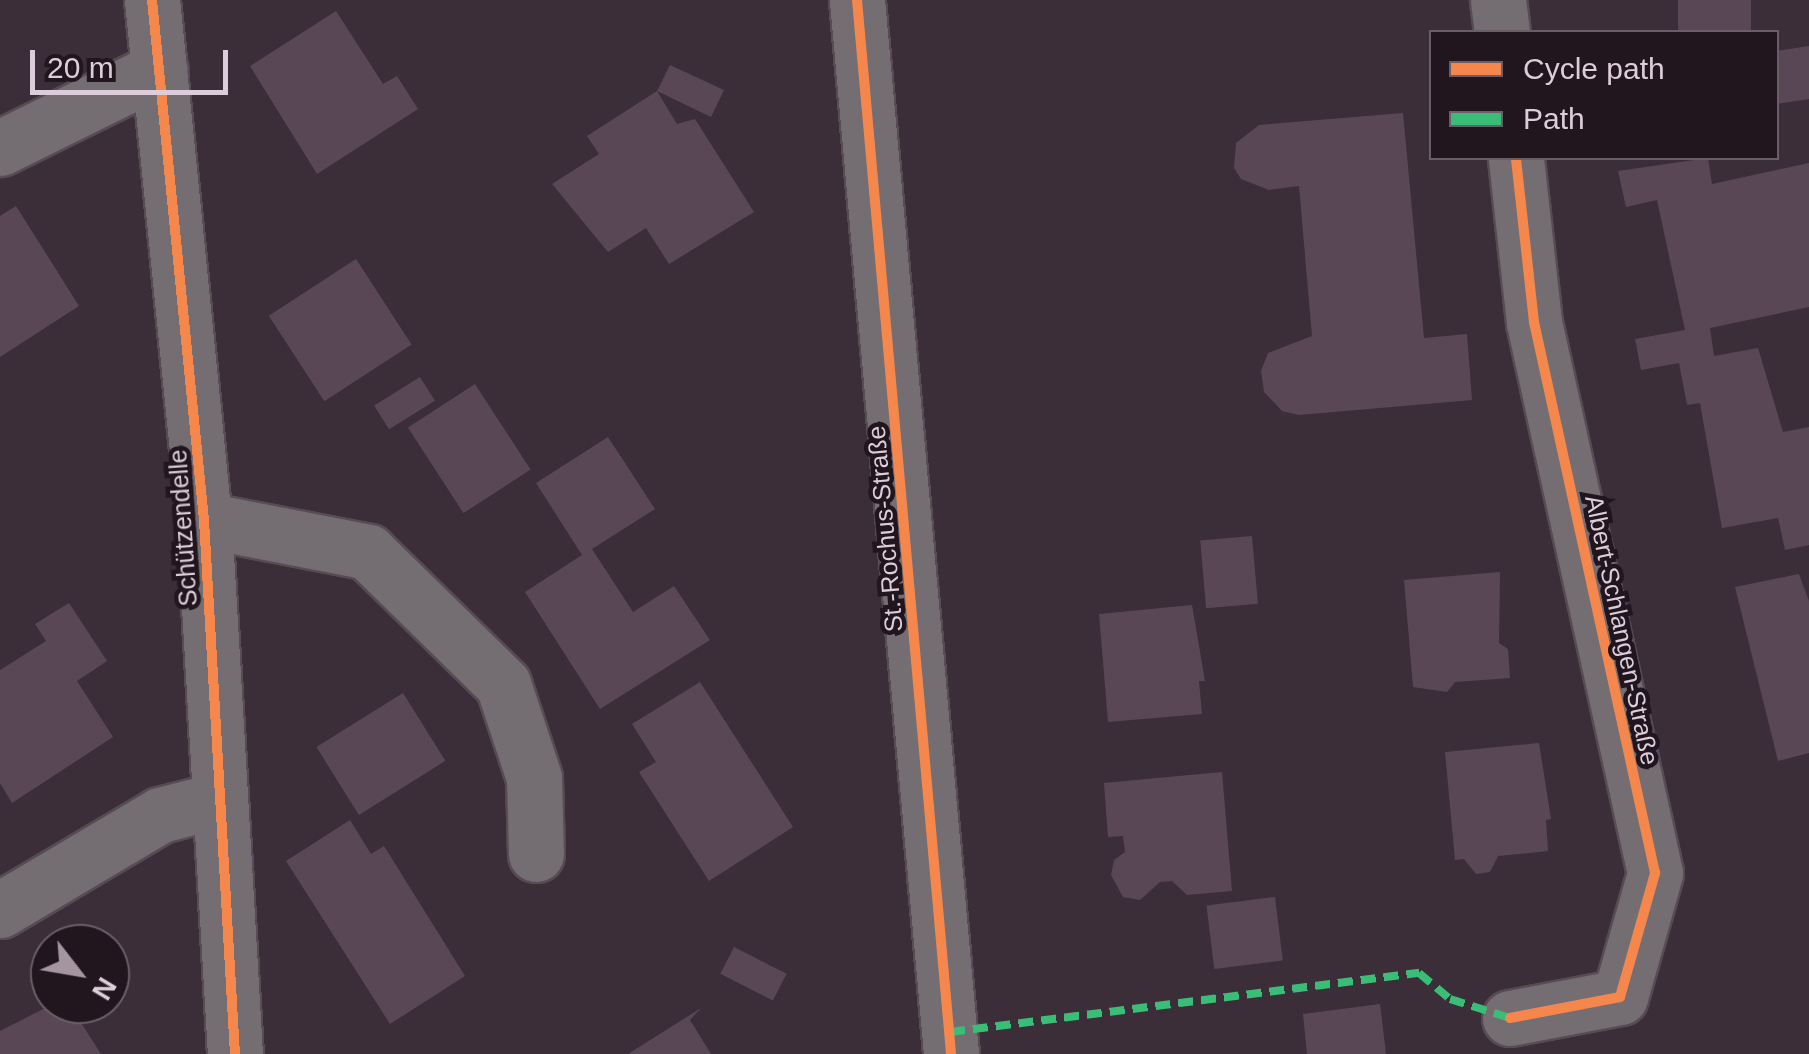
<!DOCTYPE html>
<meta charset="utf-8">
<style>
body{margin:0}
#map{position:relative;width:1809px;height:1054px;overflow:hidden;background:#3b2e38;font-family:Helvetica,sans-serif}
div>[style]{position:absolute}
[style*='--x']{left:calc(var(--x)*1px);top:calc(var(--y)*1px);width:calc(var(--w)*1px);rotate:calc(var(--a)*1deg)}
.building>*{inset:0;background:#5a4756;transform-origin:0 0}
.roads{filter:drop-shadow(2px 0 #574b54) drop-shadow(-2px 0 #574b54) drop-shadow(0 2px #574b54) drop-shadow(0 -2px #574b54)}
.minor>*{height:55px;margin:-27.5px;padding:0 27.5px;transform-origin:27.5px;border-radius:27.5px;background:#746e73}
.tertiary>*{height:55px;margin:-27.5px;padding:0 27.5px;transform-origin:27.5px;border-radius:27.5px;background:#746e73}
.quiet>*{height:8px;margin-top:-4px;transform-origin:0;background:repeating-linear-gradient(90deg,#3abd76 0 15px,transparent 0 23px)}
.cycleway>*{height:10px;margin:-5px;padding:0 5px;transform-origin:5px;border-radius:5px;background:#f5874c}
span{translate:-50% -50%;white-space:nowrap;text-align:center;line-height:1.15;-webkit-text-stroke:9px #21151e;paint-order:stroke}
.street-label{font-size:25px;color:#ddccd9}
.legend{position:absolute;left:1429px;top:30px;width:350px;height:130px;box-sizing:border-box;background:#21151e;border:2px solid #6c5e69;margin:0;padding:12px 18px;list-style:none;font-size:30px;color:#ddccd9}
.legend li{display:flex;align-items:center;gap:20px;height:50px}
.legend b{width:50px;border:2px solid #6c5e69}
.north{position:absolute;left:30px;top:924px;width:100px;height:100px;box-sizing:border-box;background:#21151e;border:2px solid #6c5e69;border-radius:50%;rotate:121deg;font-size:28px;font-weight:700;line-height:40px;text-align:center;color:#ddccd9}
.north::after{content:'';display:block;margin:auto;width:35px;height:45px;background:#a495a1;clip-path:polygon(50% 0,100% 100%,50% 72%,0 100%)}
.scale{position:absolute;left:30px;top:50px;width:198px;height:45px;box-sizing:border-box;border:5px solid #ddccd9;border-top:0;padding-left:12px;font-size:30px;line-height:35px;white-space:nowrap;color:#ddccd9;-webkit-text-stroke:8px #21151e;paint-order:stroke}
</style>
<div id="map">
<div class="building">
<div style="left:1678px;top:0;width:73px;height:32px"></div>
<div style="clip-path:polygon(336px 11px,383px 84px,397px 76px,418px 109px,317px 174px,250px 66px)"></div>
<div style="clip-path:polygon(1809px 46px,1809px 99px,1776px 104px,1776px 51px)"></div>
<div style="clip-path:polygon(670px 65px,724px 90px,711px 117px,657px 91px,677px 124px,695px 119px,754px 212px,669px 264px,646px 228px,608px 252px,552px 184px,599px 154px,587px 136px,657px 91px)"></div>
<div style="clip-path:polygon(1403px 113px,1424px 338px,1467px 334px,1472px 400px,1299px 415px,1282px 411px,1264px 392px,1261px 371px,1268px 353px,1312px 336px,1299px 186px,1269px 190px,1241px 179px,1234px 168px,1236px 143px,1259px 125px)"></div>
<div style="clip-path:polygon(1708px 158px,1712px 184px,1809px 163px,1809px 307px,1710px 328px,1714px 356px,1758px 348px,1783px 432px,1809px 427px,1809px 545px,1785px 550px,1778px 518px,1722px 528px,1700px 403px,1687px 405px,1679px 363px,1641px 370px,1635px 339px,1685px 330px,1657px 200px,1626px 207px,1618px 171px)"></div>
<div style="clip-path:polygon(16px 206px,79px 306px,0 357px,0 216px)"></div>
<div style="left:356px;top:259px;width:102px;height:104px;rotate:57deg"></div>
<div style="left:420px;top:377px;width:28px;height:54px;rotate:58deg"></div>
<div style="left:475px;top:384px;width:102px;height:80px;rotate:57deg"></div>
<div style="clip-path:polygon(608px 437px,655px 509px,592px 549px,633px 612px,674px 586px,710px 640px,600px 709px,525px 592px,582px 555px,536px 483px)"></div>
<div style="left:1252px;top:536px;width:68px;height:52px;rotate:85deg"></div>
<div style="clip-path:polygon(1500px 572px,1499px 643px,1508px 649px,1510px 678px,1455px 682px,1447px 692px,1413px 687px,1404px 580px)"></div>
<div style="clip-path:polygon(1799px 574px,1809px 601px,1809px 753px,1778px 761px,1735px 587px)"></div>
<div style="clip-path:polygon(69px 603px,107px 661px,77px 681px,113px 737px,12px 803px,0 783px,0 670px,46px 641px,35px 624px)"></div>
<div style="clip-path:polygon(1192px 605px,1205px 681px,1199px 681px,1202px 714px,1108px 722px,1099px 614px)"></div>
<div style="clip-path:polygon(700px 682px,793px 827px,709px 881px,639px 772px,656px 762px,632px 724px)"></div>
<div style="left:403px;top:693px;width:80px;height:102px;rotate:58deg"></div>
<div style="clip-path:polygon(1539px 743px,1551px 819px,1546px 820px,1548px 851px,1498px 856px,1490px 872px,1476px 874px,1464px 859px,1455px 860px,1445px 752px)"></div>
<div style="clip-path:polygon(1222px 772px,1232px 891px,1187px 895px,1172px 881px,1160px 882px,1140px 900px,1123px 897px,1111px 875px,1114px 860px,1125px 852px,1123px 836px,1108px 837px,1104px 783px)"></div>
<div style="clip-path:polygon(350px 820px,371px 854px,384px 846px,465px 976px,390px 1024px,286px 861px)"></div>
<div style="left:1275px;top:897px;width:64px;height:69px;rotate:83deg"></div>
<div style="left:734px;top:947px;width:59px;height:30px;rotate:27deg"></div>
<div style="clip-path:polygon(53px 1004px,69px 1004px,101px 1054px,0 1054px,0 1031px)"></div>
<div style="clip-path:polygon(1380px 1004px,1386px 1054px,1307px 1054px,1303px 1014px)"></div>
<div style="clip-path:polygon(701px 1008px,690px 1020px,711px 1054px,628px 1054px)"></div>
</div>
<div class="roads">
<div class="minor">
<div style="--x:152;--y:0;--w:523;--a:84.29"></div>
<div style="--x:204;--y:520;--w:535;--a:86.68"></div>
<div style="--x:1498;--y:0;--w:32;--a:83"></div>
<div style="--x:0;--y:148;--w:178;--a:-26.3"></div>
<div style="--x:204;--y:520;--w:167;--a:11"></div>
<div style="--x:368;--y:552;--w:189;--a:44.4"></div>
<div style="--x:503;--y:684;--w:99;--a:71.7"></div>
<div style="--x:534;--y:778;--w:76;--a:88.5"></div>
<div style="--x:0;--y:910;--w:186;--a:-30.7"></div>
<div style="--x:160;--y:815;--w:61;--a:-14.3"></div>
<div style="--x:1510;--y:1018;--w:112;--a:-10.8"></div>
<div style="--x:1620;--y:997;--w:129;--a:-74.2"></div>
<div style="--x:1655;--y:873;--w:564;--a:-102.39"></div>
<div style="--x:1534;--y:322;--w:165;--a:-96.3"></div>
</div>
<div class="tertiary">
<div style="--x:857;--y:0;--w:1058;--a:84.9"></div>
</div>
</div>
<div class="quiet">
<div style="--x:950;--y:1032;--w:473;--a:-7.2"></div>
<div style="--x:1419;--y:973;--w:40;--a:40"></div>
<div style="--x:1450;--y:999;--w:63;--a:17.6"></div>
</div>
<div class="cycleway">
<div style="--x:152;--y:0;--w:523;--a:84.29"></div>
<div style="--x:204;--y:520;--w:535;--a:86.68"></div>
<div style="--x:857;--y:0;--w:1058;--a:84.9"></div>
<div style="--x:1510;--y:1018;--w:112;--a:-10.8"></div>
<div style="--x:1620;--y:997;--w:129;--a:-74.2"></div>
<div style="--x:1655;--y:873;--w:564;--a:-102.39"></div>
<div style="--x:1534;--y:322;--w:165;--a:-96.3"></div>
</div>
<div class="street-label">
<span style="left:183px;top:528px;rotate:-94deg">Schützendelle</span>
<span style="left:885px;top:529px;rotate:-95deg">St.-Rochus-Straße</span>
<span style="left:1622px;top:630px;rotate:78deg">Albert-Schlangen-Straße</span>
</div>
<ul class="legend">
<li><b style="height:12px;background:#f5874c"></b>Cycle path</li>
<li><b style="height:12px;background:#3abd76"></b>Path</li>
</ul>
<div class="north">N</div>
<div class="scale">20 m</div>
</div>
